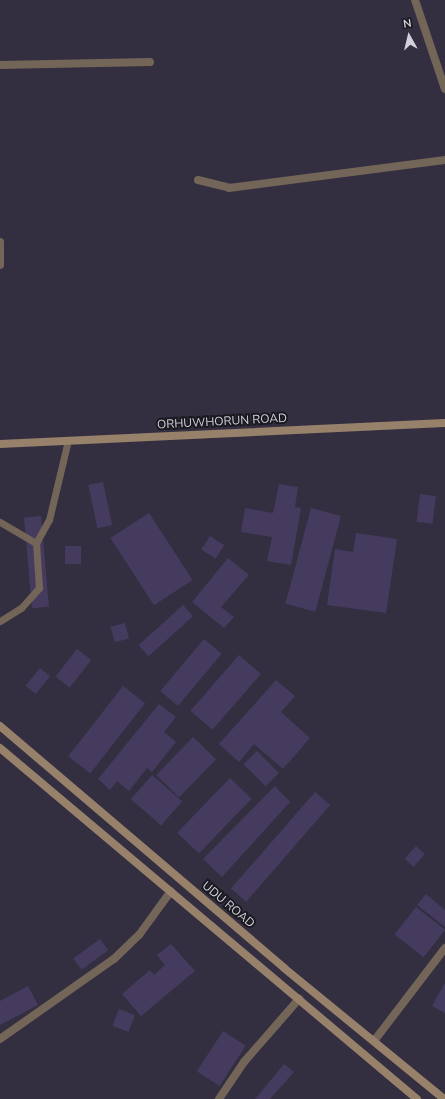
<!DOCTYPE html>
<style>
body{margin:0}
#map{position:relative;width:445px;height:1099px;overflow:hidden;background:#332f40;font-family:"Nunito Sans",sans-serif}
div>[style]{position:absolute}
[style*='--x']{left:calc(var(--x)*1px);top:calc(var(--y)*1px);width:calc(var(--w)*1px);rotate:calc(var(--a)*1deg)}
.building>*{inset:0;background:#453b5f;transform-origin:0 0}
.lane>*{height:7px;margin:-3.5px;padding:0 3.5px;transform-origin:3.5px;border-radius:3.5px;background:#736557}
.street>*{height:8px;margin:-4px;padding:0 4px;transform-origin:4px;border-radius:4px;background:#736557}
.secondary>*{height:8px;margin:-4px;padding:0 4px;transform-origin:4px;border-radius:4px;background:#97816b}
span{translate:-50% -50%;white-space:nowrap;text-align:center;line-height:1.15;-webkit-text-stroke:4px #1a1920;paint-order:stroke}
.street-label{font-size:12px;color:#d4d1dc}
.north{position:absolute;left:389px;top:16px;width:40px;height:40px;-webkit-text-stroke:3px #1a1920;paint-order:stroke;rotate:352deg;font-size:11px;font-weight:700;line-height:16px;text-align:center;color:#d4d1dc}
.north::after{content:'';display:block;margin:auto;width:14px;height:18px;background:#d4d1dc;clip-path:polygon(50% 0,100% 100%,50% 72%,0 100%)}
</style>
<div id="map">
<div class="building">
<div style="left:103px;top:482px;width:44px;height:15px;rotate:78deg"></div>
<div style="clip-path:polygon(279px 484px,298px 487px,295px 507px,301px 508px,291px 565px,267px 561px,272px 537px,241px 532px,245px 508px,273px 513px)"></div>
<div style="left:420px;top:494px;width:16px;height:28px;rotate:7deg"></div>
<div style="left:311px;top:508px;width:31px;height:99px;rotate:15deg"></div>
<div style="left:149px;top:513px;width:80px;height:46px;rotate:57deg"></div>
<div style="left:41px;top:516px;width:91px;height:17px;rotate:85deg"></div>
<div style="clip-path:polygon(356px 533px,397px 539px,386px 613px,327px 605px,335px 549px,353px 552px)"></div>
<div style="left:210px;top:536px;width:17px;height:16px;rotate:33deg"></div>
<div style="left:65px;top:546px;width:16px;height:18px"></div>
<div style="clip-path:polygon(228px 558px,249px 575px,221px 607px,234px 617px,224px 628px,192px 602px)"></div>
<div style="left:183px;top:605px;width:15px;height:60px;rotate:48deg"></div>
<div style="left:125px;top:623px;width:16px;height:15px;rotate:75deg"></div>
<div style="left:204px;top:639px;width:23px;height:68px;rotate:40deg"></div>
<div style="left:77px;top:649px;width:18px;height:35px;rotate:38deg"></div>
<div style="left:239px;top:655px;width:29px;height:74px;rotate:41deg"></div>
<div style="left:40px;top:668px;width:13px;height:23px;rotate:39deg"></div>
<div style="clip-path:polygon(276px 680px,295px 696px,281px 712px,310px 738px,283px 769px,254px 744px,239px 762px,219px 744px)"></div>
<div style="left:123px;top:686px;width:28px;height:89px;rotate:38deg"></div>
<div style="clip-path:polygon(159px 704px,176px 717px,164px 732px,176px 742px,152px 772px,147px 768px,129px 791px,117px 781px,110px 790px,98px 779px)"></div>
<div style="left:193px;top:737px;width:32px;height:53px;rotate:44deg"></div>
<div style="left:257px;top:751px;width:31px;height:19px;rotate:45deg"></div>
<div style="left:152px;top:775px;width:40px;height:32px;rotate:41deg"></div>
<div style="left:230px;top:778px;width:30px;height:76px;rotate:44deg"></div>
<div style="clip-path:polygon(275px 786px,290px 802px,222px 877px,203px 859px)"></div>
<div style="left:315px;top:792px;width:20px;height:128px;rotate:41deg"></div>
<div style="left:416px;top:846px;width:12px;height:17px;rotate:42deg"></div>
<div style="clip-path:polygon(426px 894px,445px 910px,445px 927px,417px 905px)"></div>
<div style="left:416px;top:907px;width:37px;height:35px;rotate:38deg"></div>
<div style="left:100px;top:939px;width:14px;height:33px;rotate:54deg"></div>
<div style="clip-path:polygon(171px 944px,195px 971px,141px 1016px,122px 994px,150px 970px,154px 975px,165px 965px,157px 955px)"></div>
<div style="clip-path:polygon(445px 983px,445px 1013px,432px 1006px)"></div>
<div style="clip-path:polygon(28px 986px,38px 1005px,0 1025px,0 1001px)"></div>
<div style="left:119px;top:1009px;width:17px;height:18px;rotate:21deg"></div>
<div style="left:223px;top:1031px;width:27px;height:48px;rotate:33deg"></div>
<div style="clip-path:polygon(284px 1064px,294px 1072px,270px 1099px,255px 1099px)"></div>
</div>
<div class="lane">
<div style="--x:0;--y:522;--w:42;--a:30.3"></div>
<div style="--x:0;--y:621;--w:25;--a:-32"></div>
<div style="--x:21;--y:608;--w:27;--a:-48"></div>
<div style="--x:39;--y:588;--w:45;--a:-93.8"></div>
<div style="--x:36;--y:543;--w:26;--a:-61"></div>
<div style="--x:49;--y:520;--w:82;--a:-76.6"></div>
</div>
<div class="street">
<div style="--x:415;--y:0;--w:94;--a:71.4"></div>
<div style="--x:0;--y:65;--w:150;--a:-1.1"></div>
<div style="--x:198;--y:180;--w:32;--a:14"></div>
<div style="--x:229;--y:188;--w:218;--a:-7.4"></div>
<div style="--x:0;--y:242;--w:23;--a:90"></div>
<div style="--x:0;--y:1039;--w:139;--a:-35.1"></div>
<div style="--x:114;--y:959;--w:35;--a:-44"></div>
<div style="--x:139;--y:935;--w:54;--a:-54"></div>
<div style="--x:374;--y:1041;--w:117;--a:-52.6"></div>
<div style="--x:219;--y:1099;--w:45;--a:-56"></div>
<div style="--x:244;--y:1062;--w:84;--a:-48.9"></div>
</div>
<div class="secondary">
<div style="--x:0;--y:444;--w:445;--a:-2.7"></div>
<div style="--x:0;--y:726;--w:373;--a:40.4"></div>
<div style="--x:284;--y:968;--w:207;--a:39.3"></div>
<div style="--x:0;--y:748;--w:545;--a:40.09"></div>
</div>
<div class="street-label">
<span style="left:222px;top:422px;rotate:-3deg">ORHUWHORUN ROAD</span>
<span style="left:228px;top:905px;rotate:40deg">UDU ROAD</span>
</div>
<div class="north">N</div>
</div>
